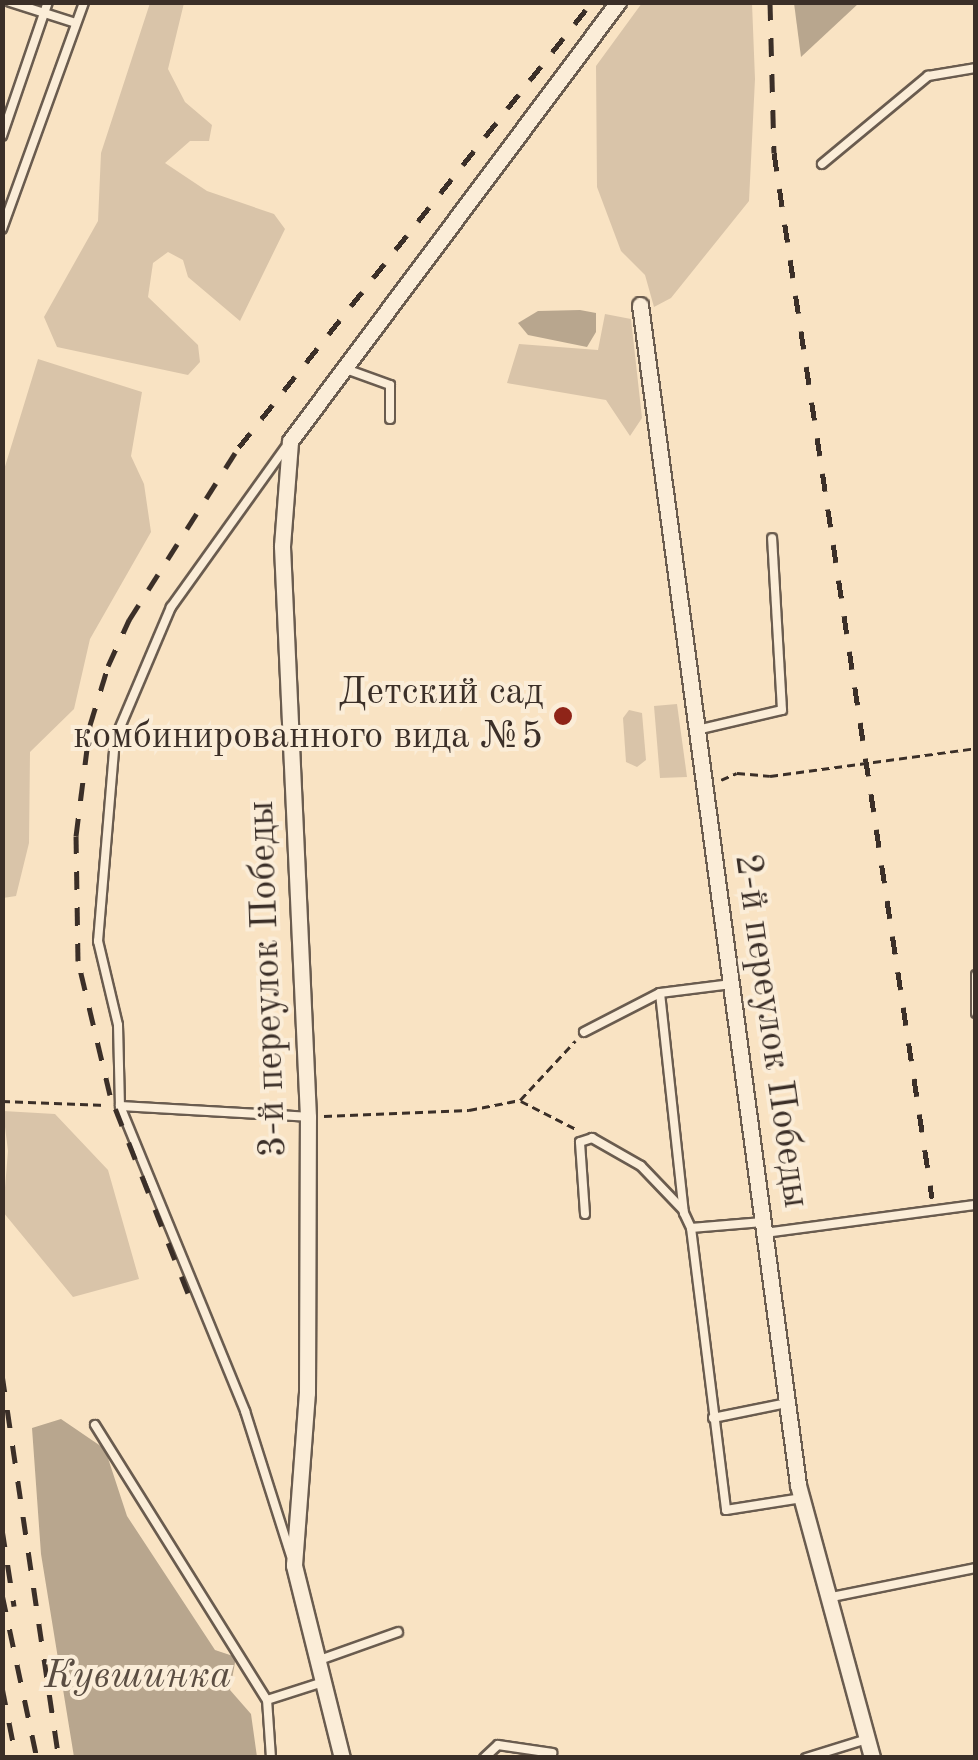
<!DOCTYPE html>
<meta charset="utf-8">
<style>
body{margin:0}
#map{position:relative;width:978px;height:1760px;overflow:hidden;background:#f9e3c3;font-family:"Old Standard TT",serif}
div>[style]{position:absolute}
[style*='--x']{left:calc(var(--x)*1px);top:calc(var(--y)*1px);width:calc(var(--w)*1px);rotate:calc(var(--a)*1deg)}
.green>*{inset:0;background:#d9c4a9}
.water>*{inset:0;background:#b8a68e}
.path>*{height:2.5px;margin-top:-1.25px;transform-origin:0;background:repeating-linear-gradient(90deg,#3b2f28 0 8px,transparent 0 13px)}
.roads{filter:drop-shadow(2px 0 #6a5c4f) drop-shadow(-2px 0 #6a5c4f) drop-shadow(0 2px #6a5c4f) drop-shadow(0 -2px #6a5c4f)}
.lane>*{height:8px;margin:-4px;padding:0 4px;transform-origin:4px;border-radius:4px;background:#fbedd8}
.street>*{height:15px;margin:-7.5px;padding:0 7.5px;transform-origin:7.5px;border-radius:7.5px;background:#fbedd8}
.rail>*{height:5px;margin-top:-2.5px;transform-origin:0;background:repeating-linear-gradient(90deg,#3b2f28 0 18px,transparent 0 36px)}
.dots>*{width:28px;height:28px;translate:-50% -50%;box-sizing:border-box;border:5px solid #fbedd8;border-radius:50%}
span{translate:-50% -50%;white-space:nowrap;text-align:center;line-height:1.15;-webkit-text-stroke:8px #fbedd8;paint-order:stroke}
.poi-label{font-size:38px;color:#3b2f28}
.right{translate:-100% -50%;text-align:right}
.street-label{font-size:38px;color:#3b2f28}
.water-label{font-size:40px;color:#5a4d42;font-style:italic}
.frame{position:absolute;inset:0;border:5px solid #3b2f28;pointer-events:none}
</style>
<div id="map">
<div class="green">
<div style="clip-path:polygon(150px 3px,184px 3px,168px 69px,185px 102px,212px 125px,209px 141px,190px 141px,165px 163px,207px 191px,274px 214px,285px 229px,240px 321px,188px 277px,183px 260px,168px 252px,153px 263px,148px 297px,198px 345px,200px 362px,188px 375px,57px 347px,44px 317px,98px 221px,101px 153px)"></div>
<div style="clip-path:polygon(642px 3px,752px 3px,755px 79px,749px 201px,671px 298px,654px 307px,645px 275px,621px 251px,597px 187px,596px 66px)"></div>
<div style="clip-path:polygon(605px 314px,631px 319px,642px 418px,630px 436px,606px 400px,507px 383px,519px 344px,598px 350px)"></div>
<div style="clip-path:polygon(38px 359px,142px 392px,131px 456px,144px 484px,151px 532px,90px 639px,74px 709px,30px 752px,29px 843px,16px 896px,3px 898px,3px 473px)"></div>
<div style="clip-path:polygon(677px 704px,687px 777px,660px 778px,654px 706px)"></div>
<div style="clip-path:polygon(629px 710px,642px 713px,646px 760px,637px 767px,626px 762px,623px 718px)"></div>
<div style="clip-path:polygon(3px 1111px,55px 1114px,108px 1170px,139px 1279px,73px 1297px,3px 1212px,8px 1151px)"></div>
</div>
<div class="water">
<div style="clip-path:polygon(794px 3px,794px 2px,859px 3px,801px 57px)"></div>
<div style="clip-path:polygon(580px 310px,596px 313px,596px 332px,587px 347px,528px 335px,518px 323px,538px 311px)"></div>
<div style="clip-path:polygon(61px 1419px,105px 1449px,127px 1516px,215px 1650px,236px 1657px,230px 1690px,251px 1714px,257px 1757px,74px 1757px,41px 1554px,32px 1428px)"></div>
</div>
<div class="path">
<div style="--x:721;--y:780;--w:17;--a:-24"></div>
<div style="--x:737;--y:773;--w:33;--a:5"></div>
<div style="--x:770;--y:776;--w:208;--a:-7.7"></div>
<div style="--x:2;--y:1101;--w:104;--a:2.2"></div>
<div style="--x:521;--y:1101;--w:62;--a:27"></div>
<div style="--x:324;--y:1116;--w:145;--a:-2.4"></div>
<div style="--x:469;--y:1110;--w:52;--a:-11.1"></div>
<div style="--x:520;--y:1100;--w:81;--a:-47"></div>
</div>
<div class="roads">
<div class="lane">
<div style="--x:10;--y:2;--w:69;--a:17.7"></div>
<div style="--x:2;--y:136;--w:142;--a:-71.1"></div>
<div style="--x:822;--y:164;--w:138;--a:-39.7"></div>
<div style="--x:928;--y:76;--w:49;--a:-9.5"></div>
<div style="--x:2;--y:229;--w:241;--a:-70.1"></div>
<div style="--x:343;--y:368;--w:50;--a:19.9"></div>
<div style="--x:390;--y:385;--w:34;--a:90"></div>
<div style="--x:285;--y:448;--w:196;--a:125.6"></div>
<div style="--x:171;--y:607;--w:143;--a:113"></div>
<div style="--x:115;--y:739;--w:203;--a:94.8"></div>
<div style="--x:98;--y:941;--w:86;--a:76.6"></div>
<div style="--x:118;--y:1025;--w:81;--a:88.6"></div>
<div style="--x:120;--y:1106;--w:330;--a:67.7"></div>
<div style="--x:245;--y:1411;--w:152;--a:72.4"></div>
<div style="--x:697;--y:730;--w:87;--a:-13.2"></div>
<div style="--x:782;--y:710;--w:172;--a:-93.3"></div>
<div style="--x:976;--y:975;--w:38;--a:90"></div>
<div style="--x:660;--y:993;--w:221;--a:83.8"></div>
<div style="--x:684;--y:1213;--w:17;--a:65"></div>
<div style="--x:691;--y:1228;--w:72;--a:-4.8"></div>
<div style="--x:584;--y:1032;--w:85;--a:-27.2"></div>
<div style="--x:660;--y:993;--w:72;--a:-7.2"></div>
<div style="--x:120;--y:1106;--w:188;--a:3.3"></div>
<div style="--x:585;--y:1214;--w:72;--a:-94"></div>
<div style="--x:580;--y:1142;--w:13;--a:-18"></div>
<div style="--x:592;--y:1138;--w:56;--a:29.7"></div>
<div style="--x:641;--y:1166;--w:61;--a:46.3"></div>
<div style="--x:691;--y:1228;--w:284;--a:82.9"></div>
<div style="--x:726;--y:1510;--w:77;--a:-9"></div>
<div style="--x:765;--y:1233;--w:213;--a:-7.6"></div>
<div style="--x:713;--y:1418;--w:76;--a:-11.5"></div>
<div style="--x:95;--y:1425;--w:324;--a:58"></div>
<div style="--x:827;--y:1598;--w:152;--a:-11.4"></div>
<div style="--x:317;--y:1661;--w:86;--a:-19.7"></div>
<div style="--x:271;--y:1758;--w:58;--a:-93.9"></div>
<div style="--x:267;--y:1700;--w:59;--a:-17.8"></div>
<div style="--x:484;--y:1758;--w:19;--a:-43"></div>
<div style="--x:498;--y:1745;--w:55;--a:8.4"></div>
<div style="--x:806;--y:1758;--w:64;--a:-17.3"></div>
</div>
<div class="street">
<div style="--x:640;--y:305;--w:1191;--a:82.37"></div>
<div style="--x:798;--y:1485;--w:283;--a:74.8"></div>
<div style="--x:342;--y:1758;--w:199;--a:-104"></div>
<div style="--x:294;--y:1565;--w:172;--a:-85.7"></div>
<div style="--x:307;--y:1393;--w:276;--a:-89.8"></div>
<div style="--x:308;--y:1117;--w:572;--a:-92.61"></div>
<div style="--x:282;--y:546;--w:105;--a:-85.6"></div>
<div style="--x:290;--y:441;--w:548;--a:-53.23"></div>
</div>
</div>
<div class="rail">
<div style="--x:770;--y:2;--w:151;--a:88.5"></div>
<div style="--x:774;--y:153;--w:1057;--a:81.4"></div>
<div style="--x:188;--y:1293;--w:213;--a:-111.5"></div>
<div style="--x:110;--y:1095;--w:138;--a:-103.4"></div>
<div style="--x:78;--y:961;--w:125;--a:-90.9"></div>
<div style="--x:76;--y:836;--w:112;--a:-82.8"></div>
<div style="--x:90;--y:725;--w:62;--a:-73"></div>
<div style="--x:108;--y:666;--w:51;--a:-65.5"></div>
<div style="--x:129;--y:620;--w:205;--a:-57.6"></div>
<div style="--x:239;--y:447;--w:568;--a:-51.58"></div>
<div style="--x:2;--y:1374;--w:388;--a:81.6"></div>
<div style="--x:2;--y:1529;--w:78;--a:81.1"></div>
<div style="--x:2;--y:1594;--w:168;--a:78"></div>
<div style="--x:2;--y:1687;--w:72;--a:78.8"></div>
</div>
<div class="dots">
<div style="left:563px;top:716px;background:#8f2418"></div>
</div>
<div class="poi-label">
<span class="right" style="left:543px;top:716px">Детский сад<br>комбинированного вида №5</span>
</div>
<div class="street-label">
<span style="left:269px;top:979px;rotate:-92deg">3-й переулок Победы</span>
<span style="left:770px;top:1031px;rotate:82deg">2-й переулок Победы</span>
</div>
<div class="water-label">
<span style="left:138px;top:1677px">Кувшинка</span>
</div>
<div class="frame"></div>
</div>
